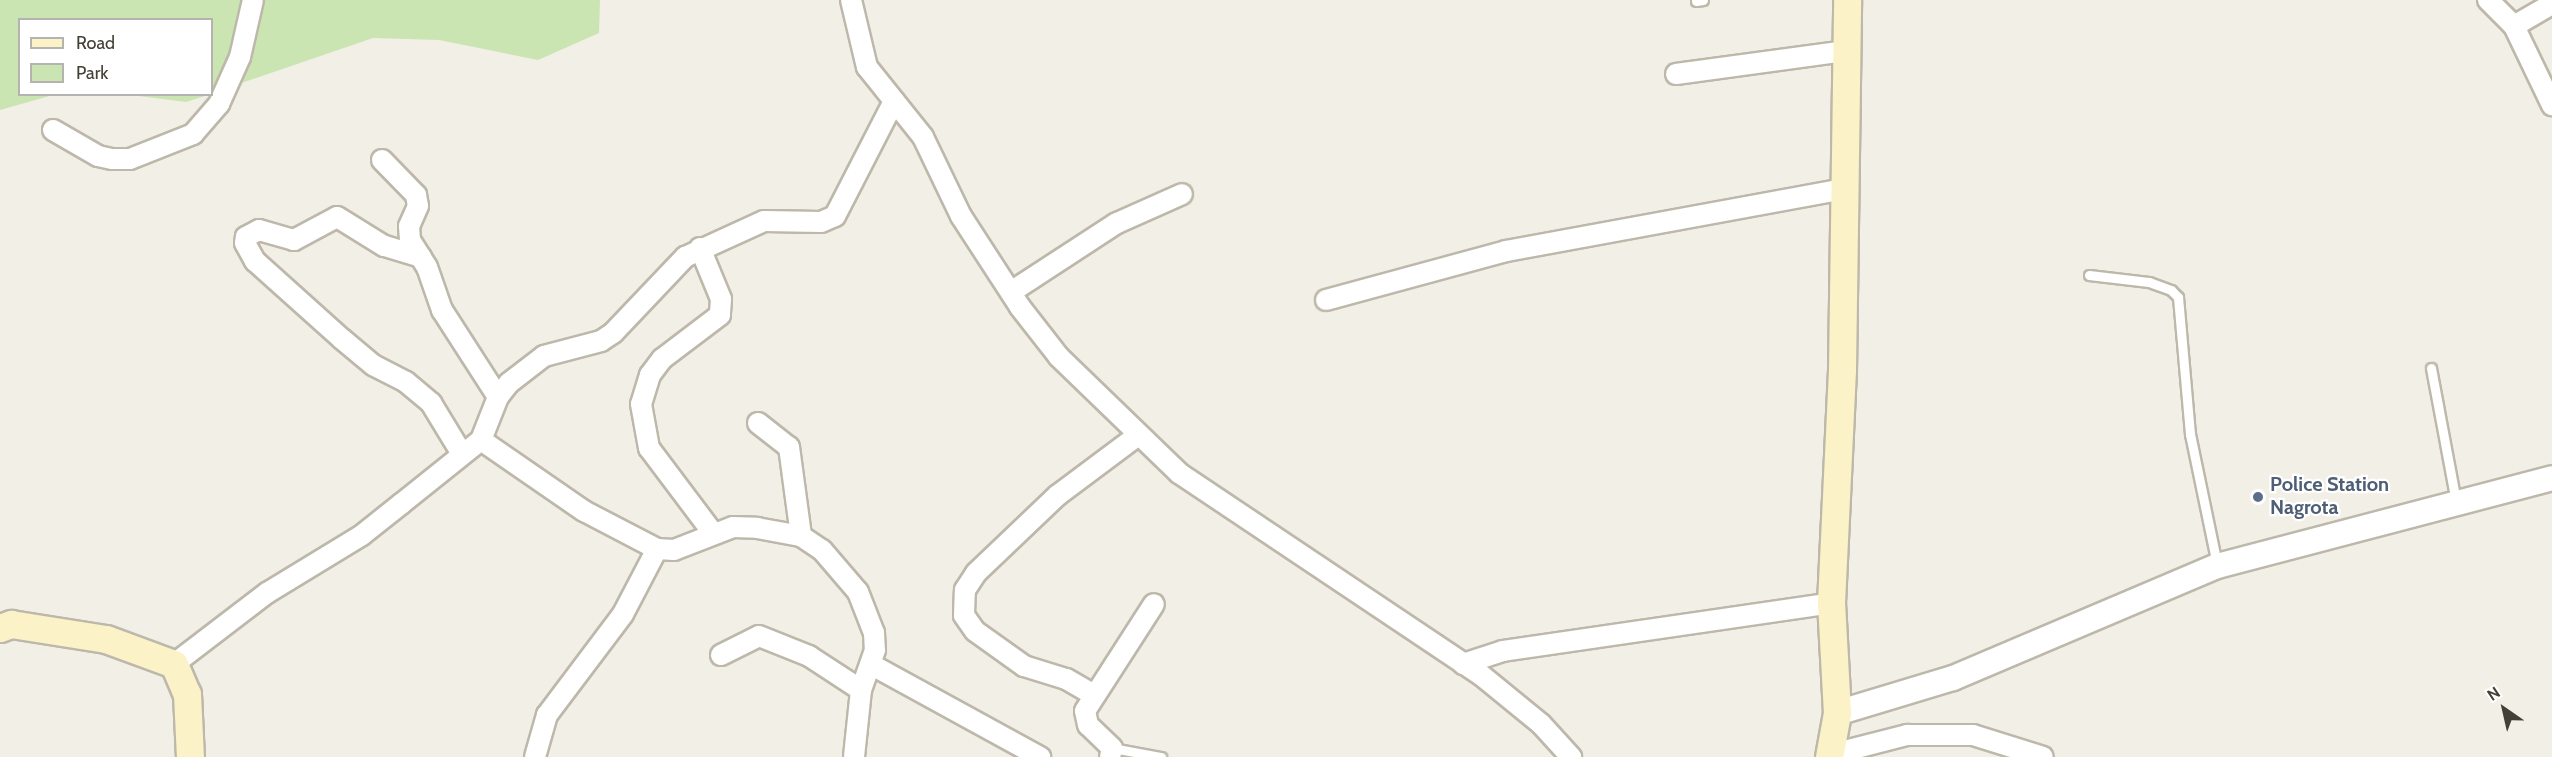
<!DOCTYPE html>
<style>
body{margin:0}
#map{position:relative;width:2552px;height:757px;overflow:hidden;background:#f2efe7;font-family:Cabin,sans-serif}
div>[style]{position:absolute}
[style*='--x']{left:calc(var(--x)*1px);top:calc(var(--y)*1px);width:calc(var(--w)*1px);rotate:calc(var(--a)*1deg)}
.green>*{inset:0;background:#cae5b1}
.roads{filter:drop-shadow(2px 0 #bdb8aa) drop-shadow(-2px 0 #bdb8aa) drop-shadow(0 2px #bdb8aa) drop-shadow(0 -2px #bdb8aa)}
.service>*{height:9px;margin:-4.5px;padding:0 4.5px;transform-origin:4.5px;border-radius:4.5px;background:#fff}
.minor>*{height:20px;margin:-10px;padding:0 10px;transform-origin:10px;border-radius:10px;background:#fff}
.tertiary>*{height:24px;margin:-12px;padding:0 12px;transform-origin:12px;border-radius:12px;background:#fff}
.secondary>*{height:27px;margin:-13.5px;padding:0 13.5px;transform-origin:13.5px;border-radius:13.5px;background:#fbf2c8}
.dots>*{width:16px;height:16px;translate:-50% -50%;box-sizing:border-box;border:3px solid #fff;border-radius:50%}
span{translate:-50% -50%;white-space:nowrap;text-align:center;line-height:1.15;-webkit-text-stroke:4.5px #fff;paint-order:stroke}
.service-label{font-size:20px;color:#4e5e75;font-weight:700}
.left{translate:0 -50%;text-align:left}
.legend{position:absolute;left:18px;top:18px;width:195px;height:78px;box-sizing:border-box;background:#fff;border:2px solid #b5b3af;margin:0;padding:8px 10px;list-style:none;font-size:18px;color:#454036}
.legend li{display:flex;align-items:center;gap:12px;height:30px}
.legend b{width:30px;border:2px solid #b5b3af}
.north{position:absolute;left:2474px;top:679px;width:60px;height:60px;-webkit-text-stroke:4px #fff;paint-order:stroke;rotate:326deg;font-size:16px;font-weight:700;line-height:24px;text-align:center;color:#454036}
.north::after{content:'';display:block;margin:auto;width:21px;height:27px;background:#454036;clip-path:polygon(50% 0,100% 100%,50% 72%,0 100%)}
</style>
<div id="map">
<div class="green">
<div style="clip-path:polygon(0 0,600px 0,599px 33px,538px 60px,439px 40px,373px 38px,212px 93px,212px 20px,20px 20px,20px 94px,53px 95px,0 110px)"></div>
<div style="clip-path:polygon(131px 95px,208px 94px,208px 95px,186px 102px)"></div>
</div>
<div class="roads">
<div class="service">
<div style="--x:1696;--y:1;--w:7;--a:-8"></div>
<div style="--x:2089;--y:275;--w:60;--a:6.7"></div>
<div style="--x:2149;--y:282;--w:23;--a:20"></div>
<div style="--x:2171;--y:290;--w:10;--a:45"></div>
<div style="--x:2178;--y:297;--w:138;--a:85"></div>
<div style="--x:2190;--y:434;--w:133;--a:78.3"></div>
<div style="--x:2431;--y:368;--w:135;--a:79.4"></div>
<div style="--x:1112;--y:748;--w:50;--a:10.4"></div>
</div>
<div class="minor">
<div style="--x:851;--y:0;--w:69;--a:76.6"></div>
<div style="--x:867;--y:67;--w:90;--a:51.3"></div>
<div style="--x:923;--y:137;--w:88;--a:64.3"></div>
<div style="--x:961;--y:216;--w:108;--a:57"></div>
<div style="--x:1020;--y:307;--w:63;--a:52"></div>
<div style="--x:1059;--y:357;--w:167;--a:44"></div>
<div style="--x:1179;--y:473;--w:363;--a:33.8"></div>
<div style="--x:1481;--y:675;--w:77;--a:39.2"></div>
<div style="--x:1541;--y:724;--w:45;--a:47.7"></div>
<div style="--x:2488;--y:0;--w:37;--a:45"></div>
<div style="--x:2514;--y:26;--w:88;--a:64.3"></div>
<div style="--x:2514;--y:26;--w:44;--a:-30.1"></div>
<div style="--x:1676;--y:74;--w:172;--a:-7.7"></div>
<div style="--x:53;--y:130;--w:52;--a:30"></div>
<div style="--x:98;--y:156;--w:14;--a:12"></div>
<div style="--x:112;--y:159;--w:18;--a:0"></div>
<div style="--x:130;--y:159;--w:68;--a:-21.6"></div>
<div style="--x:193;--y:134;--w:40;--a:-49"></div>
<div style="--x:219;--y:104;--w:51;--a:-65.9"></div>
<div style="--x:240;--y:57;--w:58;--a:-77.2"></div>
<div style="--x:382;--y:160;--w:49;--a:45.8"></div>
<div style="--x:416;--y:195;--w:11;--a:80"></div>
<div style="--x:418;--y:206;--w:22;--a:114"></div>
<div style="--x:409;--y:226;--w:14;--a:86"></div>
<div style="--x:410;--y:240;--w:32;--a:58"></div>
<div style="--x:427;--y:267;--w:46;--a:70.8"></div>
<div style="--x:442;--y:310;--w:103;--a:57.2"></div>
<div style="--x:700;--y:248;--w:55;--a:67.6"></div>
<div style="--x:721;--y:299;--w:16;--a:94"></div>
<div style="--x:720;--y:315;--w:73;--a:142.8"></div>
<div style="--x:662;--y:359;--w:20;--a:127"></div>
<div style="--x:650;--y:375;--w:30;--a:107"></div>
<div style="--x:641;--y:404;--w:45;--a:79.7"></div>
<div style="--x:649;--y:448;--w:106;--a:53"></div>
<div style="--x:421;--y:257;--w:39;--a:-163"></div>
<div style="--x:384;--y:246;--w:55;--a:-148.3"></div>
<div style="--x:337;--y:217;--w:49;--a:151.9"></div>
<div style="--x:294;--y:240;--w:36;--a:-164"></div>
<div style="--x:259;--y:230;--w:15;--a:152"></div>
<div style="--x:246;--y:237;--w:6;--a:99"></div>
<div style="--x:245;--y:243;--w:21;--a:61"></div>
<div style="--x:255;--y:261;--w:117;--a:41.9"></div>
<div style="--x:342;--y:339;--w:40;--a:40"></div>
<div style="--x:373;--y:365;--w:37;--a:27"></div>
<div style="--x:406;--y:382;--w:33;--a:40"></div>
<div style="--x:431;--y:403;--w:60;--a:58.7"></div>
<div style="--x:1011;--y:292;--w:126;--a:-33.1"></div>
<div style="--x:1117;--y:223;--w:71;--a:-24"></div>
<div style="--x:1326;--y:300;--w:187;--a:-15.2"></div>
<div style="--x:1506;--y:251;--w:344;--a:-10.4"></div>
<div style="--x:758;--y:423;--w:39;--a:38"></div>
<div style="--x:789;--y:447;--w:90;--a:82.3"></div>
<div style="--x:481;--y:440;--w:125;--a:34.6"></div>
<div style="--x:584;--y:511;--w:82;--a:27.5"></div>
<div style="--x:657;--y:549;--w:17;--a:3"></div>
<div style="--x:674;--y:550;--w:63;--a:-21.3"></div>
<div style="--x:733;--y:527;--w:24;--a:2"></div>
<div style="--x:757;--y:528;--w:45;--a:10.3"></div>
<div style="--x:801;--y:536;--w:25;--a:34"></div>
<div style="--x:822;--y:550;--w:55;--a:49.4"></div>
<div style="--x:858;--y:592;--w:44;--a:68.7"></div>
<div style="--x:874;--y:633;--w:17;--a:87"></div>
<div style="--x:875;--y:650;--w:42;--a:109.3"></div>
<div style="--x:861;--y:690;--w:67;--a:96"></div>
<div style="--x:721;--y:655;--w:42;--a:-26.6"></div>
<div style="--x:759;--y:636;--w:54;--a:21.8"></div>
<div style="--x:809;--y:656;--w:62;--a:33.2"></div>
<div style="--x:174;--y:664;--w:117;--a:-37.4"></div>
<div style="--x:267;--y:593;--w:111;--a:-31.4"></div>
<div style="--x:362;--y:535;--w:50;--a:-38.5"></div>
<div style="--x:401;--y:504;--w:102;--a:-38.7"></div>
<div style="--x:481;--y:440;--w:46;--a:-68.4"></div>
<div style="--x:498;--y:397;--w:18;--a:-52"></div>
<div style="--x:509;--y:383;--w:44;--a:-37.6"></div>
<div style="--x:544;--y:356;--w:59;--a:-14.7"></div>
<div style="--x:601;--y:341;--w:14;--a:-34"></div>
<div style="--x:613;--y:333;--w:105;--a:-46.5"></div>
<div style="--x:685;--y:257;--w:87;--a:-24.5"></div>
<div style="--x:764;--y:221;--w:57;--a:1"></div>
<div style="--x:821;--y:222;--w:15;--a:-23"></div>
<div style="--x:835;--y:216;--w:129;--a:-62.8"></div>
<div style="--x:1463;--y:664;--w:42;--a:-18"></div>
<div style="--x:1503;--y:651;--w:331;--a:-8.3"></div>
<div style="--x:872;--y:665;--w:192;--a:28.7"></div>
<div style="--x:1094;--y:695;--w:32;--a:-150"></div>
<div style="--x:1066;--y:679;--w:44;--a:-162.8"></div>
<div style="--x:1024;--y:666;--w:60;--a:-144.5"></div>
<div style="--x:975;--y:631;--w:19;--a:-125"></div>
<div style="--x:964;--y:615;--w:25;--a:-88"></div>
<div style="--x:965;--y:590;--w:20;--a:-57"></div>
<div style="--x:976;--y:573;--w:113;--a:-43.6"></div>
<div style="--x:1058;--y:495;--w:99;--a:-36.8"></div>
<div style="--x:1829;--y:755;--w:81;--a:-14.4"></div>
<div style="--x:1907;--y:735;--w:66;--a:0"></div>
<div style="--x:1973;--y:735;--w:73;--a:17.4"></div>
<div style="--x:535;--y:757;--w:44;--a:-74.1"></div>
<div style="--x:547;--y:715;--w:126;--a:-53"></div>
<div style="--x:623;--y:614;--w:73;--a:-62.4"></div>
<div style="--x:1110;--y:757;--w:9;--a:-77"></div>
<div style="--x:1112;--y:748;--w:33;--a:-136"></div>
<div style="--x:1088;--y:725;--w:14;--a:-102"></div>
<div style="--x:1085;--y:711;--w:127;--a:-57.2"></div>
</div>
<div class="tertiary">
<div style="--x:1837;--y:713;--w:121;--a:-16.8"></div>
<div style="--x:1953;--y:678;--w:287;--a:-23"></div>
<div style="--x:2217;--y:566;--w:346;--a:-14.7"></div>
</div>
<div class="secondary">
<div style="--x:0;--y:628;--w:12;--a:-20"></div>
<div style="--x:11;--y:624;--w:96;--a:9"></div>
<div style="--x:106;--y:639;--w:72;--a:20.2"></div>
<div style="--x:174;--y:664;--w:33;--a:67"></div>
<div style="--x:187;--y:694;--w:63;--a:87.3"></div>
<div style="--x:1829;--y:757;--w:45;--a:-79.7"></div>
<div style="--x:1837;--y:713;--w:110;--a:-93.1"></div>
<div style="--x:1831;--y:603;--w:233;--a:-87.3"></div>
<div style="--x:1842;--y:370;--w:370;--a:-89.2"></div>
</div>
</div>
<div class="dots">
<div style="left:2258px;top:497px;background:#5c6f8a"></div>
</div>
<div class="service-label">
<span class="left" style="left:2270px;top:496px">Police Station<br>Nagrota</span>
</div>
<ul class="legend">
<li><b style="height:8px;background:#fbf2c8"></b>Road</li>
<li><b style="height:16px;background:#cae5b1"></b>Park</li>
</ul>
<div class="north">N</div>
</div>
